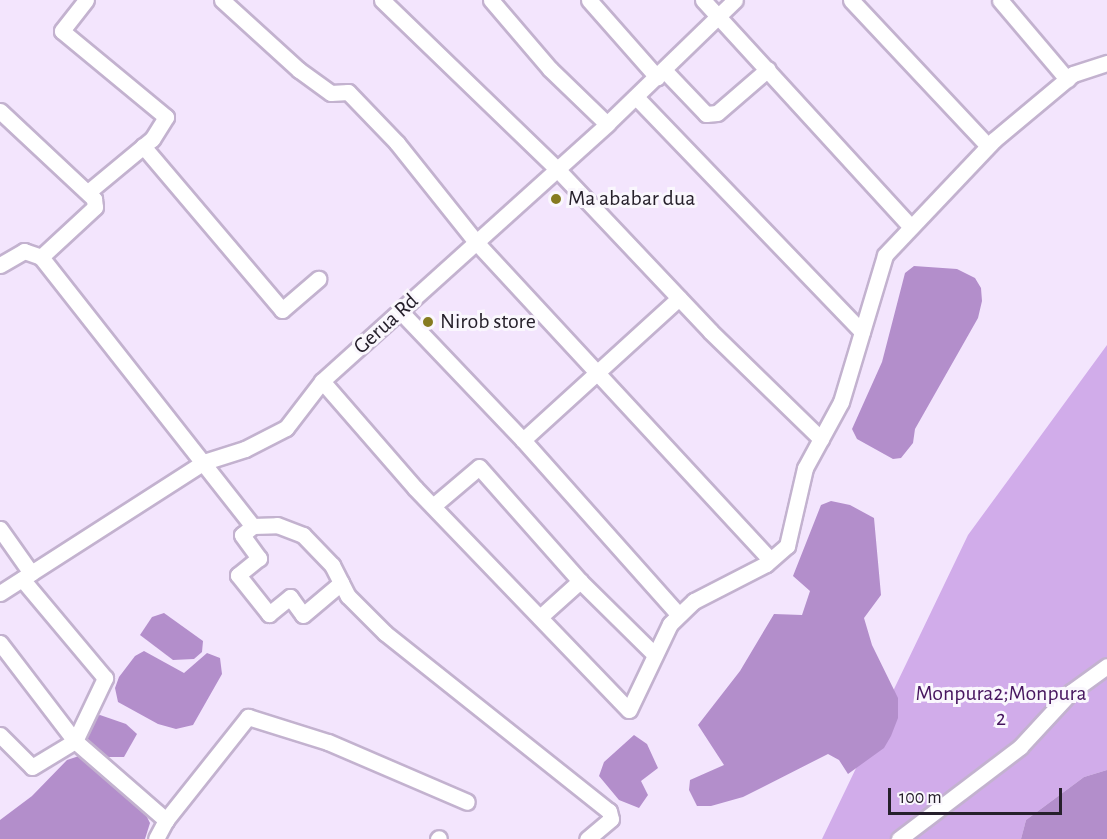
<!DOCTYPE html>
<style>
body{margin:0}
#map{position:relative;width:1107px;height:839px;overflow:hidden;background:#f3e5fd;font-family:"Alegreya Sans",sans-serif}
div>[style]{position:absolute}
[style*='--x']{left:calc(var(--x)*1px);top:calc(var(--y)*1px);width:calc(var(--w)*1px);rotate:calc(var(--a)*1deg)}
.forest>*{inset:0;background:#d1acea}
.water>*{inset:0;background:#b38ecb}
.roads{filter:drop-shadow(2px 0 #c3b2cf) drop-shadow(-2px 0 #c3b2cf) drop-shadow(0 2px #c3b2cf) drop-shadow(0 -2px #c3b2cf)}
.minor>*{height:15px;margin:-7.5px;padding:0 7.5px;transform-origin:7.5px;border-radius:7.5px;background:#fff}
.dots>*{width:16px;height:16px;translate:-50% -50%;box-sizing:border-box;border:3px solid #faf7fd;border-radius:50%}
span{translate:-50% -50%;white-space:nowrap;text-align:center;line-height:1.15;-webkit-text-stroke:6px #faf7fd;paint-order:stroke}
.poi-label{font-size:22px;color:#26202b}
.left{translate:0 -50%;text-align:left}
.street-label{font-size:22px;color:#26202b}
.park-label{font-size:22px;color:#47165f}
.scale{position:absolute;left:888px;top:788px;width:174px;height:27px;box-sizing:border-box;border:3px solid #26202b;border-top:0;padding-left:8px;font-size:18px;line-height:21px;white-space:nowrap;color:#26202b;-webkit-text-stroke:4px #faf7fd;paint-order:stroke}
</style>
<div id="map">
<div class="forest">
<div style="clip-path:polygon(1107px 345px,1107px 770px,1084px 777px,1026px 820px,1021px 839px,822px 839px,968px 535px)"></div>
</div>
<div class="water">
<div style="clip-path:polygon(914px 266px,957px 269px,975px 278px,981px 288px,982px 301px,978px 318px,915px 429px,913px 443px,901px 458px,893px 459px,857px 439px,852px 429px,882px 362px,905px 273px)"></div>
<div style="clip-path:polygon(831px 501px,850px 505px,874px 518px,881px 595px,864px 618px,872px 645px,898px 698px,898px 718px,891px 736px,884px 748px,848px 774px,839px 760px,828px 754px,743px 797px,711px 806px,697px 806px,689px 790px,690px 780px,724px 765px,698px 725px,740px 671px,774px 614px,802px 615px,810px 591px,793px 576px,821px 505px)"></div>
<div style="clip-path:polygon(164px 613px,203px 641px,202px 652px,194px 659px,173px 660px,140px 635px,152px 617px)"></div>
<div style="clip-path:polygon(144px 651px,184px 673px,207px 653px,220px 658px,222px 674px,193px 725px,176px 729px,158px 724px,118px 702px,115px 688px,119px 677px,135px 656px)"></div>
<div style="clip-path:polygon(100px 715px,126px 724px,137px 734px,124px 757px,108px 757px,85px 737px,92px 718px)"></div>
<div style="clip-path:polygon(634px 735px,647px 744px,658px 768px,641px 781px,648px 795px,639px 808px,619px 800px,599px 776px,604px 762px)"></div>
<div style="clip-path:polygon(79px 756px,110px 777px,144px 811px,150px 823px,145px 839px,0 839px,0 820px,32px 796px,67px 760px)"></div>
<div style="clip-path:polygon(1107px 770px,1107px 839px,1021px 839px,1026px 820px,1084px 777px)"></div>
</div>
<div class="roads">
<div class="minor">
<div style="--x:86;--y:0;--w:39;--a:128"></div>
<div style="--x:62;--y:31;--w:135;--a:39.6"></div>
<div style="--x:166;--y:117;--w:26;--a:122"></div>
<div style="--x:152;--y:139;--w:83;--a:140.4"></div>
<div style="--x:222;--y:0;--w:104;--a:42.3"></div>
<div style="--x:299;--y:70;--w:39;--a:36"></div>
<div style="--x:331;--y:93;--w:17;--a:-3"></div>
<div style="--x:348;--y:92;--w:71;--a:46.1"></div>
<div style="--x:397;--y:143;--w:127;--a:51.4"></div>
<div style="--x:476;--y:242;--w:433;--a:47.2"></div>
<div style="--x:382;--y:0;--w:243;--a:44"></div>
<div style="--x:557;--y:169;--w:223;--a:46.6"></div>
<div style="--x:710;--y:331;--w:155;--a:44.2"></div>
<div style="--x:491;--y:0;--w:91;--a:49.5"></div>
<div style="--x:550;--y:69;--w:79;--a:44"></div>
<div style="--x:589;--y:0;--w:103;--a:48.6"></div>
<div style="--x:703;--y:0;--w:308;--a:47.5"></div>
<div style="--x:851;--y:0;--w:200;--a:46.8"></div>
<div style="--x:1000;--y:0;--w:104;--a:49.7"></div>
<div style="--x:664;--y:70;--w:61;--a:46.3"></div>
<div style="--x:706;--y:114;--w:11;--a:-5"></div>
<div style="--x:717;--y:113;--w:67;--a:-40.8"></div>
<div style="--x:636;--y:97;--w:326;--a:46.1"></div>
<div style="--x:0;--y:111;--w:129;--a:43.1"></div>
<div style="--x:94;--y:199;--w:8;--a:83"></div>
<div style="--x:95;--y:207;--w:74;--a:137.2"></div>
<div style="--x:41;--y:257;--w:342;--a:51.8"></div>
<div style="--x:253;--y:526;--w:24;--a:-2"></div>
<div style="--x:277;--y:525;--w:28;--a:21"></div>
<div style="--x:303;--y:535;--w:42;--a:46"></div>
<div style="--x:332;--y:565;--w:35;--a:63"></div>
<div style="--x:348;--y:596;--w:52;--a:45"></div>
<div style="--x:385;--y:633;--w:286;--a:38.5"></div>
<div style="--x:609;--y:811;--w:8;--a:76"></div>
<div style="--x:611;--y:819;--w:31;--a:140"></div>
<div style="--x:143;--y:146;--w:215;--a:49.7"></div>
<div style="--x:282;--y:310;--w:48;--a:-40.7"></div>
<div style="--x:0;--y:265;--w:28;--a:-30"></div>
<div style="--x:24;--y:251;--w:18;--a:19"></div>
<div style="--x:679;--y:298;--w:211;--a:137.7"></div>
<div style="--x:523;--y:440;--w:234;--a:48.3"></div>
<div style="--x:401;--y:312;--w:177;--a:46.4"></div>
<div style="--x:322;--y:381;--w:142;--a:49"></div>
<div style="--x:415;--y:488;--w:308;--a:46.1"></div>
<div style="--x:629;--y:710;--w:95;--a:-64.5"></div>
<div style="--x:670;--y:624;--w:33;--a:-44"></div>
<div style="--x:694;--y:601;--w:81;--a:-27.2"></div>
<div style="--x:766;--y:564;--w:28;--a:-41"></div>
<div style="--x:787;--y:546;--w:80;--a:-77"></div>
<div style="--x:805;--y:468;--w:75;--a:-61.4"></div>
<div style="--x:841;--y:402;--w:153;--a:-73.3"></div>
<div style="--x:885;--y:255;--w:158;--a:-46.5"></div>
<div style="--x:994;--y:140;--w:103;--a:-39.9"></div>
<div style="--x:1073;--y:74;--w:36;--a:-18"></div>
<div style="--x:433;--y:506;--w:60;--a:-40.3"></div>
<div style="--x:479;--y:467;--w:152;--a:48.5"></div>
<div style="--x:253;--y:526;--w:14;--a:141"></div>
<div style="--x:242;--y:535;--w:29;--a:54"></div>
<div style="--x:259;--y:558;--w:27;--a:141"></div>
<div style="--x:238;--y:575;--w:50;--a:51.5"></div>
<div style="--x:269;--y:614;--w:27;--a:-39"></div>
<div style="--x:290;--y:597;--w:22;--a:54"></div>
<div style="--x:303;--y:615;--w:50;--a:-40.1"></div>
<div style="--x:0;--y:529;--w:54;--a:54.8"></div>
<div style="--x:0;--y:593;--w:242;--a:-32.7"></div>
<div style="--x:204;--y:462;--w:43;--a:-17.6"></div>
<div style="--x:245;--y:449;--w:46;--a:-27.1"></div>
<div style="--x:286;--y:428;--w:59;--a:-52.5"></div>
<div style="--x:322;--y:381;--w:384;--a:-42"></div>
<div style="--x:607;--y:124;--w:178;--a:-44.1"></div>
<div style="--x:540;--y:617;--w:54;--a:-42"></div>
<div style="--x:580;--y:581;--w:105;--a:44.6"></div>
<div style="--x:0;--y:643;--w:123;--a:52.6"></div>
<div style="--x:75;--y:741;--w:70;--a:-64.5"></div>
<div style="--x:105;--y:678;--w:129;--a:-130"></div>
<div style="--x:0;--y:735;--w:45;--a:45"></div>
<div style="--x:32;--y:767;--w:50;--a:-31.2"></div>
<div style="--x:75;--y:741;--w:121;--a:41"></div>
<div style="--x:166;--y:820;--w:21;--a:118"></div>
<div style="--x:166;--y:820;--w:132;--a:-51.5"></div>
<div style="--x:248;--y:717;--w:84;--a:17.4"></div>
<div style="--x:328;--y:742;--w:151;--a:23.3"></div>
<div style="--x:438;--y:839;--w:1;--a:-45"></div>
<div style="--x:899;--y:839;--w:152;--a:-37.2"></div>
<div style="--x:1020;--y:747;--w:75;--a:-47.2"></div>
<div style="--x:1071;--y:692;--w:44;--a:-35.8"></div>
</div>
</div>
<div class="dots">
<div style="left:556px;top:199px;background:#867b20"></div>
<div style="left:428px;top:322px;background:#867b20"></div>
</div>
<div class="poi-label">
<span class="left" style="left:568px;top:199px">Ma ababar dua</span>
<span class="left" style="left:440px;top:322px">Nirob store</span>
</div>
<div class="street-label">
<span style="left:386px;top:324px;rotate:-42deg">Gerua Rd</span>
</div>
<div class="park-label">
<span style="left:1001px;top:706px">Monpura2;Monpura<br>2</span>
</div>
<div class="scale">100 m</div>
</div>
